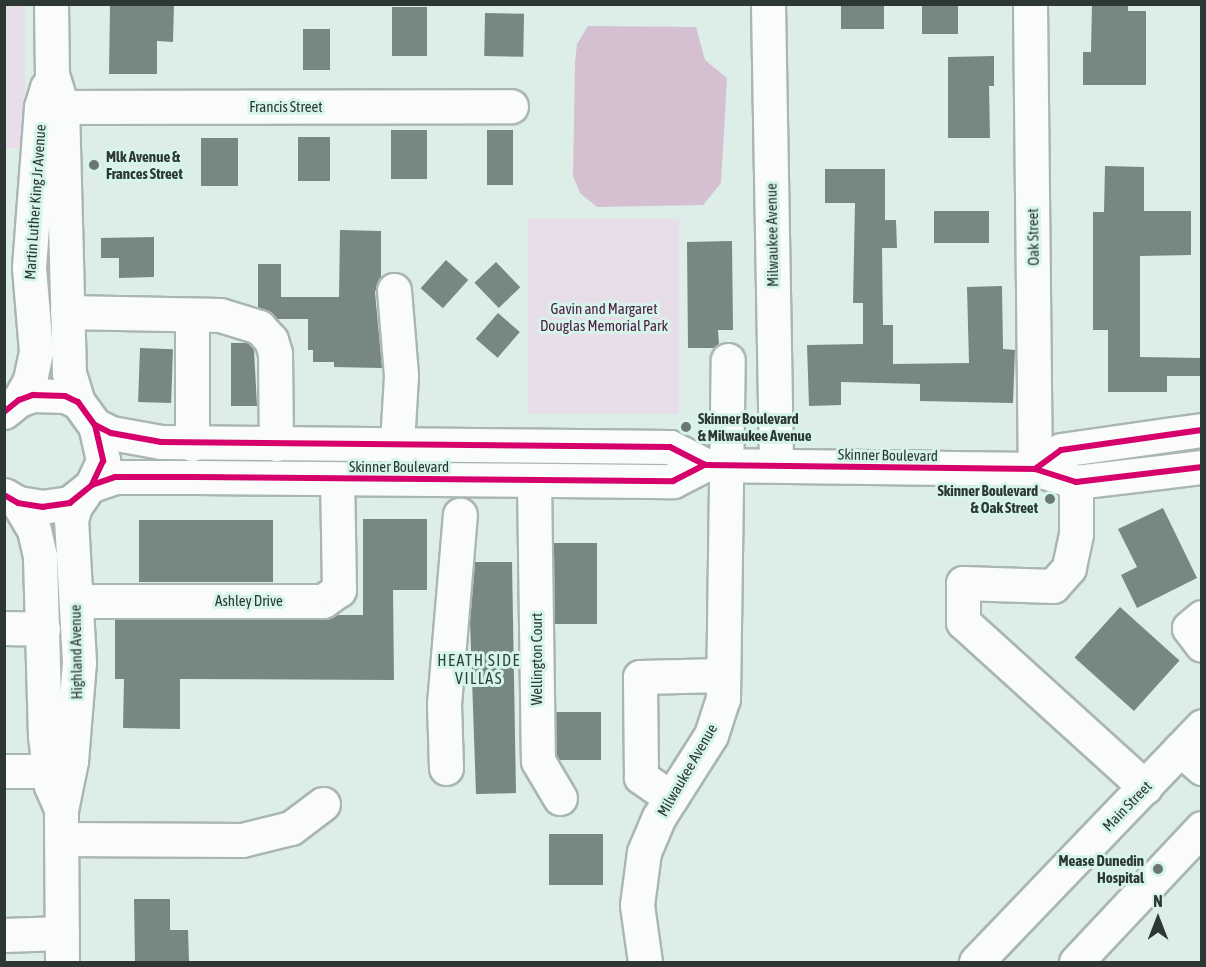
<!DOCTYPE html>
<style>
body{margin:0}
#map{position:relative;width:1206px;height:967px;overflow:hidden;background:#ddede8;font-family:"Asap Condensed",sans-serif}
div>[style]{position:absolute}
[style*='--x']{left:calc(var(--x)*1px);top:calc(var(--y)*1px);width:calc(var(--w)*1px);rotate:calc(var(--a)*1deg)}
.green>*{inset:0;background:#e8dee9;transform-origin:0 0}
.water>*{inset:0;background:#d5c0d2}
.building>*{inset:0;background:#778783;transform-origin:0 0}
.roads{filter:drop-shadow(2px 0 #aab6b2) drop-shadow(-2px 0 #aab6b2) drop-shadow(0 2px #aab6b2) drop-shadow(0 -2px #aab6b2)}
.minor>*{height:33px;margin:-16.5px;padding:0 16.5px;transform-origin:16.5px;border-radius:16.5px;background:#fafcfc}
.major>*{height:33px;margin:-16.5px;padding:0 16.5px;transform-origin:16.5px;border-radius:16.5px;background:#fafcfc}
.cycleway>*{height:6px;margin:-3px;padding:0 3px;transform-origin:3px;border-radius:3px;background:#d6006c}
.dots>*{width:16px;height:16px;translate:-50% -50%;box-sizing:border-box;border:3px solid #d6f4ea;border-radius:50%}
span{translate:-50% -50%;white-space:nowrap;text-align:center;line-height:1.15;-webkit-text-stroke:6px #d6f4ea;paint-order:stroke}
.street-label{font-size:15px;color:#2d3834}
.poi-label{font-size:15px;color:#2d3834;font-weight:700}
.left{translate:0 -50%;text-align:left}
.right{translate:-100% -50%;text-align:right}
.park-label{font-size:15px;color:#4e2046}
.neighbourhood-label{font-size:16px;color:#2c443d;letter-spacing:1.5px}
.frame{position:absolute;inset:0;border:6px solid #2d3834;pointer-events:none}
.north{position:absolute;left:1128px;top:889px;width:60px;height:60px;-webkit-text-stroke:4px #d6f4ea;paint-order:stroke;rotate:0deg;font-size:16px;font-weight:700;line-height:24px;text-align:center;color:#2d3834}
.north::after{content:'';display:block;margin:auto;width:21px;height:27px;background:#2d3834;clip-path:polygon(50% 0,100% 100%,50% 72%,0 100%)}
</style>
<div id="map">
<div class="green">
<div style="left:4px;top:5px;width:21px;height:143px"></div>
<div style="left:528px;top:219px;width:151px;height:195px"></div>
</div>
<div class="water">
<div style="clip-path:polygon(588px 26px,696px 27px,705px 60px,727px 78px,721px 183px,703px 205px,597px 207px,580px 193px,573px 176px,575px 62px,577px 44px)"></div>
</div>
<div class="building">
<div style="clip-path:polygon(110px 4px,174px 4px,173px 42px,157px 41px,157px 74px,109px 74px)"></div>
<div style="left:841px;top:4px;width:43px;height:25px"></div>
<div style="left:922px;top:4px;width:36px;height:30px"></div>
<div style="clip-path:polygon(1092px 4px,1128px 4px,1128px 11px,1146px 11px,1146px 85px,1083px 85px,1083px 52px,1091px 52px)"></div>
<div style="left:392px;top:7px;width:35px;height:49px"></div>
<div style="left:485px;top:13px;width:39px;height:43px;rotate:1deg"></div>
<div style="left:303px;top:29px;width:27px;height:41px"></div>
<div style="clip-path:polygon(994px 56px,994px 86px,989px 86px,990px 138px,948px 138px,948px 57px)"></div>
<div style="left:391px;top:130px;width:36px;height:49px"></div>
<div style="left:487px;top:130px;width:26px;height:55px"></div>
<div style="left:298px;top:137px;width:32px;height:44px"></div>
<div style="left:201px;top:138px;width:37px;height:48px"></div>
<div style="clip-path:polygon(1105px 166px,1144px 167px,1144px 211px,1191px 211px,1191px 255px,1140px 256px,1140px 357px,1202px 358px,1202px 376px,1167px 376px,1167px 392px,1108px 392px,1108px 330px,1093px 330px,1093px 212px,1104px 212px)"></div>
<div style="clip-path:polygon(825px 169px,885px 169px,885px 220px,896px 220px,897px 248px,882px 248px,883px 325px,893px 325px,893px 364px,969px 363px,967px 287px,1002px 286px,1003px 349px,1015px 350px,1013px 403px,920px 401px,920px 384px,841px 382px,841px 405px,809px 406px,807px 345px,863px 344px,863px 303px,853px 303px,855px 203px,825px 203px)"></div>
<div style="left:934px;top:211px;width:55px;height:32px"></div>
<div style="clip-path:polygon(340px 230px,381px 231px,381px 278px,375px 292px,382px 368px,334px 367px,334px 362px,313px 362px,313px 350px,308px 350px,308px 319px,277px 319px,258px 307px,258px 264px,281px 264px,281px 297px,339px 297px)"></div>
<div style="clip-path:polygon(154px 237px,154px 277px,119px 278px,119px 258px,101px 258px,101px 238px)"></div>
<div style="clip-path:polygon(732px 241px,733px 330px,718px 330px,719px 344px,714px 348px,688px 348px,687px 242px)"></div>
<div style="left:446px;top:260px;width:30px;height:38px;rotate:42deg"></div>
<div style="left:496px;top:262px;width:35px;height:30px;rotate:46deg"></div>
<div style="left:498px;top:313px;width:29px;height:34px;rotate:41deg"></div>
<div style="clip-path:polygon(231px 343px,248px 343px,254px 350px,257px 406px,231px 406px)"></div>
<div style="left:140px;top:348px;width:33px;height:54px;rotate:2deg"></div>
<div style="clip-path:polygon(1163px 508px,1197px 578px,1137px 608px,1121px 575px,1137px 567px,1118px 529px)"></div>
<div style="clip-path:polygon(363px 519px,427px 519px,427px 590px,393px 590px,394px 680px,180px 679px,180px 729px,123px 728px,124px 679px,115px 679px,115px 620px,323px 620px,335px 615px,363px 615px)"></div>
<div style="left:139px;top:520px;width:134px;height:62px"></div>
<div style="left:554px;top:543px;width:43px;height:81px"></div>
<div style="clip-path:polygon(475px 562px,512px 562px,516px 793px,476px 794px,470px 621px)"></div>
<div style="left:1120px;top:607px;width:80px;height:68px;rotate:42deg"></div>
<div style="left:556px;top:712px;width:45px;height:48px"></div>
<div style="left:549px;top:834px;width:54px;height:51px"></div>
<div style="clip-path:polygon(134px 899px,170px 899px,170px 930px,188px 930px,189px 962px,135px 962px)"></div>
</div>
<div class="roads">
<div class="minor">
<div style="--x:51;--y:4;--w:70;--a:89.2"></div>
<div style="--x:52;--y:74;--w:34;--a:73"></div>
<div style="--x:62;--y:107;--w:266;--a:88.5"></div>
<div style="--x:69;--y:373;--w:30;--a:73"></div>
<div style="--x:768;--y:4;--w:461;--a:89"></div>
<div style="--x:1030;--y:4;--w:465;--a:89.4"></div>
<div style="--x:62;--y:107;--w:449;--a:-0.1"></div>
<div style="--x:394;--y:290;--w:86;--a:85.3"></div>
<div style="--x:401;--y:376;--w:68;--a:93.4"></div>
<div style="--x:67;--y:312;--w:153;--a:1.1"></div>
<div style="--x:220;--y:315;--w:41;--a:17.1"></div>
<div style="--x:259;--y:327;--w:18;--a:47"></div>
<div style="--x:271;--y:340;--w:14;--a:73"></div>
<div style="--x:275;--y:353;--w:91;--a:89.4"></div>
<div style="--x:192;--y:315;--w:129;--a:90"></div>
<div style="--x:19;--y:400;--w:23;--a:-61"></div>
<div style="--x:30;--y:380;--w:30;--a:-78"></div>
<div style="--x:36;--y:351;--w:84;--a:-94.8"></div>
<div style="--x:29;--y:267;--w:160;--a:-85.7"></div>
<div style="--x:41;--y:107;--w:21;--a:-73"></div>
<div style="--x:534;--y:480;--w:281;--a:89.2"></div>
<div style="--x:538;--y:761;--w:43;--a:59.3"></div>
<div style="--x:1076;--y:482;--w:52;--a:90"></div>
<div style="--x:1076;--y:534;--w:35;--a:102"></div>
<div style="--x:1069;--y:568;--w:24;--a:132"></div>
<div style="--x:1053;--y:586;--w:90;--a:-178.1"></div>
<div style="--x:963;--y:583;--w:39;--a:90"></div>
<div style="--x:963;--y:622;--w:246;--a:42.2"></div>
<div style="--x:18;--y:503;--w:31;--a:59"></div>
<div style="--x:34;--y:530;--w:28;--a:77"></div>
<div style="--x:40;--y:557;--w:179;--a:88.4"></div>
<div style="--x:45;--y:736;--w:50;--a:83.2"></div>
<div style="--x:51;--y:786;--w:22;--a:66"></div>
<div style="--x:76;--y:601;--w:247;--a:0"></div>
<div style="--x:323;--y:601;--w:19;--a:-35"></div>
<div style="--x:339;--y:590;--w:111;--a:-91"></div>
<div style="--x:1202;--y:617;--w:17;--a:140"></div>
<div style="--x:1189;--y:628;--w:21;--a:53"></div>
<div style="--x:4;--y:628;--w:39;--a:1"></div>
<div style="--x:1180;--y:749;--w:29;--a:41"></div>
<div style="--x:446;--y:768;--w:64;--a:-91.8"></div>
<div style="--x:444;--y:704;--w:190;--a:-85.2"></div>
<div style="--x:4;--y:771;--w:45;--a:0"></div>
<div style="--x:671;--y:798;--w:37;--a:-145"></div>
<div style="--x:641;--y:777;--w:100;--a:-90.6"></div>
<div style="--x:640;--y:677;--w:83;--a:-1.4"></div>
<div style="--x:61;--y:839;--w:181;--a:0.3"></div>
<div style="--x:242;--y:840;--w:50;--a:-13.8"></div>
<div style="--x:291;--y:828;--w:40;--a:-37"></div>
<div style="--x:4;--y:935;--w:58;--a:-2"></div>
<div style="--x:62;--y:962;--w:152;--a:-90.4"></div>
<div style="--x:61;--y:810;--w:50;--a:-78.5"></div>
<div style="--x:71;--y:761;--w:99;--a:-85.4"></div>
<div style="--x:79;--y:662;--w:142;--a:-93.2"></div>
<div style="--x:71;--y:520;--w:15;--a:-74"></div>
<div style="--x:75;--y:506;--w:14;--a:-54"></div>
<div style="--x:645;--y:962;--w:58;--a:-98"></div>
<div style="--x:637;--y:905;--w:53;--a:-82.5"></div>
<div style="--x:644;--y:852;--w:38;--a:-67"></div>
<div style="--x:659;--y:817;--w:97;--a:-57.6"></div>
<div style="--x:711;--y:735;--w:38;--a:-72"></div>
<div style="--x:723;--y:699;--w:339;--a:-89.2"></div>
<div style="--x:976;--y:962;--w:327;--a:-46.2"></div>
<div style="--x:1076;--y:962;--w:184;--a:-46.8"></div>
</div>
<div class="major">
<div style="--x:4;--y:412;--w:19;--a:-39"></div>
<div style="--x:19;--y:400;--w:15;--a:-20"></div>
<div style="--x:33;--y:395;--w:32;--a:2"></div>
<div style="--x:65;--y:396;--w:14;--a:25"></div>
<div style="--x:78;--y:402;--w:29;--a:54"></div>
<div style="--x:95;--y:425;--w:37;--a:77"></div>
<div style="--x:103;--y:461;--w:26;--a:115"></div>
<div style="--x:92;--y:485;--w:28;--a:141"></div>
<div style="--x:70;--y:503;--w:27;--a:172"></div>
<div style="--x:43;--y:507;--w:25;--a:-171"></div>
<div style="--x:18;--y:503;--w:16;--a:-150"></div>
<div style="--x:95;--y:425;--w:18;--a:27"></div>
<div style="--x:111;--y:433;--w:51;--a:10.2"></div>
<div style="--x:161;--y:442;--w:509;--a:0.56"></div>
<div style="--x:670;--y:447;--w:39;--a:27"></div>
<div style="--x:705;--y:465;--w:330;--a:0.7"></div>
<div style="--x:1035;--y:469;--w:43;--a:17.6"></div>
<div style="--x:1076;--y:482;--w:127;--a:-6.8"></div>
<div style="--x:1035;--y:469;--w:32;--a:-36"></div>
<div style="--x:1061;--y:450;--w:142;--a:-8.1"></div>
<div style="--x:92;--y:485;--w:24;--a:-19"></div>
<div style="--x:115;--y:477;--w:81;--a:0"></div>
<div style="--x:196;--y:477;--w:477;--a:0.5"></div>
<div style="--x:673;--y:481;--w:36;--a:-27"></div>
</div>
</div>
<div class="cycleway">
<div style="--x:4;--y:412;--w:19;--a:-39"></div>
<div style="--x:19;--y:400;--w:15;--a:-20"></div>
<div style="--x:33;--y:395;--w:32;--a:2"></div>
<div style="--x:65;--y:396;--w:14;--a:25"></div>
<div style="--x:78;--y:402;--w:29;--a:54"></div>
<div style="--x:95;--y:425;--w:37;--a:77"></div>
<div style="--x:103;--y:461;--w:26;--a:115"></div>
<div style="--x:92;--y:485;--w:28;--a:141"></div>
<div style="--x:70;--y:503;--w:27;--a:172"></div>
<div style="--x:43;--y:507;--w:25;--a:-171"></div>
<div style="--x:18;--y:503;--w:16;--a:-150"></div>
<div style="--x:95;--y:425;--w:18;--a:27"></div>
<div style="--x:111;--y:433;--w:51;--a:10.2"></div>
<div style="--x:161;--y:442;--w:509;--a:0.56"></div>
<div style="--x:670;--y:447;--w:39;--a:27"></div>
<div style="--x:705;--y:465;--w:330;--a:0.7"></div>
<div style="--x:1035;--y:469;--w:43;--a:17.6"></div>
<div style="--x:1076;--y:482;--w:127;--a:-6.8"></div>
<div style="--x:1035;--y:469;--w:32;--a:-36"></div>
<div style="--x:1061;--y:450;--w:142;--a:-8.1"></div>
<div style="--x:92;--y:485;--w:24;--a:-19"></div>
<div style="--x:115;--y:477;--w:81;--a:0"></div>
<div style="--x:196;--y:477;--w:477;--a:0.5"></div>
<div style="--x:673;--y:481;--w:36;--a:-27"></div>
</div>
<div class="dots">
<div style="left:94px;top:165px;background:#6b7773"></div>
<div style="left:686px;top:427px;background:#6b7773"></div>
<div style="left:1050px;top:499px;background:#6b7773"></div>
<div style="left:1158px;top:869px;background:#6b7773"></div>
</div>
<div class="street-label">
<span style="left:286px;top:107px">Francis Street</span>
<span style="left:35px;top:202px;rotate:-86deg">Martin Luther King Jr Avenue</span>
<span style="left:772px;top:235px;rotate:-91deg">Milwaukee Avenue</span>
<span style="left:1033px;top:237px;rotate:-91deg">Oak Street</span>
<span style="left:888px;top:455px;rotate:1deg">Skinner Boulevard</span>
<span style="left:399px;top:467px">Skinner Boulevard</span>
<span style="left:249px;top:601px">Ashley Drive</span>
<span style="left:76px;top:652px;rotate:-91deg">Highland Avenue</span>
<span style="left:537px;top:659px;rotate:-90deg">Wellington Court</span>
<span style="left:687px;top:770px;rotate:-60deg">Milwaukee Avenue</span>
<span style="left:1127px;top:806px;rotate:-46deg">Main Street</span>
</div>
<div class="poi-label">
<span class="left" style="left:106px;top:165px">Mlk Avenue &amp;<br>Frances Street</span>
<span class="left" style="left:698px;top:427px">Skinner Boulevard<br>&amp; Milwaukee Avenue</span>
<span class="right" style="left:1038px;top:499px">Skinner Boulevard<br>&amp; Oak Street</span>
<span class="right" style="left:1144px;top:869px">Mease Dunedin<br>Hospital</span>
</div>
<div class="park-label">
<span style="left:604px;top:317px">Gavin and Margaret<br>Douglas Memorial Park</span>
</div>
<div class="neighbourhood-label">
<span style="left:479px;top:669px">HEATH SIDE<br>VILLAS</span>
</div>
<div class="frame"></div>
<div class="north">N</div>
</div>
